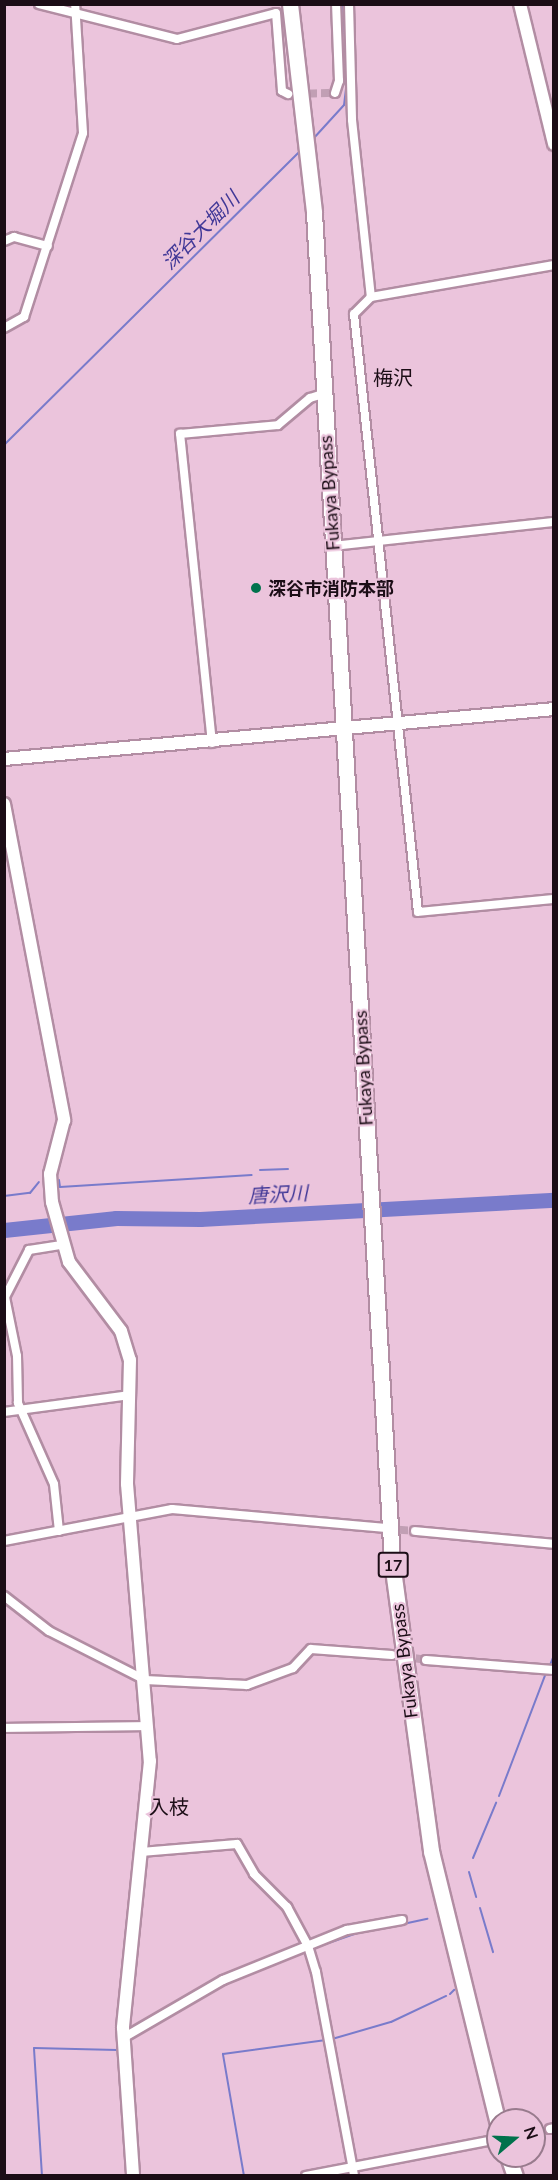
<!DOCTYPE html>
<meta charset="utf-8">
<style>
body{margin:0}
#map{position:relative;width:558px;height:2180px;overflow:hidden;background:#ebc4dc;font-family:Lato,"Noto Sans JP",sans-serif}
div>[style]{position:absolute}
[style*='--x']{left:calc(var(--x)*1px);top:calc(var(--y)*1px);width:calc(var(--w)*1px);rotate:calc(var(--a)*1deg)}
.stream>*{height:2px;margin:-1px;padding:0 1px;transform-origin:1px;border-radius:1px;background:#797bcb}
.river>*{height:15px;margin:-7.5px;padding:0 7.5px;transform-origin:7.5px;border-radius:7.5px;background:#797bcb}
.street-tunnel>*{height:8px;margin-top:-4px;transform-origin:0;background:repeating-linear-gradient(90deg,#c19fb4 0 8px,transparent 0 12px)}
.roads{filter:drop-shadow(2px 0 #b28da3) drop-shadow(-2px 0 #b28da3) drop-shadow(0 2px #b28da3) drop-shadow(0 -2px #b28da3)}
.street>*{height:8px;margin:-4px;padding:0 4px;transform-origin:4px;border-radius:4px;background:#fff}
.secondary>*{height:12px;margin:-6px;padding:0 6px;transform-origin:6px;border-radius:6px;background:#fff}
.highway>*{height:15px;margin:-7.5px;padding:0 7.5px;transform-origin:7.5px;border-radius:7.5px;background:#fff}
.dots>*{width:16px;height:16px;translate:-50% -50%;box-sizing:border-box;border:3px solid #ebc4dc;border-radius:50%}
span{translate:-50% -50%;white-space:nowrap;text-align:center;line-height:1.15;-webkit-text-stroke:4.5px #ebc4dc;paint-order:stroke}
.shield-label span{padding:2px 4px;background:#ebc4dc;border:2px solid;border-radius:4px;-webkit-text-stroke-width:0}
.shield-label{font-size:16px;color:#1b0d16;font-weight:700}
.street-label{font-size:18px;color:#1b0d16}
.poi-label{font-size:18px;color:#1b0d16;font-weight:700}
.left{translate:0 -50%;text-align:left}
.water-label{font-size:20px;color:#413897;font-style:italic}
.neighbourhood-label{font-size:20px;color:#1b0d16}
.frame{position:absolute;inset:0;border:6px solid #1b0d16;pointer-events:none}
.north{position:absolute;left:486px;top:2108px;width:60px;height:60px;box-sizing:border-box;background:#ebc4dc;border:2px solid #987b8d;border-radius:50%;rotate:71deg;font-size:16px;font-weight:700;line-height:24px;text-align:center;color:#1b0d16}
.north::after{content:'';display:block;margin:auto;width:21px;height:27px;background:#00724c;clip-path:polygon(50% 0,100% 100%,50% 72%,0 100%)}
</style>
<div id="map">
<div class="stream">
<div style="--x:343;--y:4;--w:55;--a:86.9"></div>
<div style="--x:313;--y:139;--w:46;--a:-47.6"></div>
<div style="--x:344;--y:105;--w:26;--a:-83"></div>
<div style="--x:4;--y:445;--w:417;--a:-44.8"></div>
<div style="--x:260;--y:1170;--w:28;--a:-2"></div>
<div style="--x:59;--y:1180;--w:7;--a:82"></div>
<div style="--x:60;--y:1187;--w:192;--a:-3.6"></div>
<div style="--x:4;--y:1196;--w:26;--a:-7"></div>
<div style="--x:30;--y:1193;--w:14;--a:-51"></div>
<div style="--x:550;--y:1665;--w:11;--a:-68"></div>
<div style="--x:499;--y:1796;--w:132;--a:-69.1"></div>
<div style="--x:473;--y:1858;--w:60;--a:-67.3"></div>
<div style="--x:469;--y:1872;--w:26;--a:74"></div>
<div style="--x:480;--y:1908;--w:46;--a:73.5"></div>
<div style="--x:403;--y:1924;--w:25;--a:-12"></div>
<div style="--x:311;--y:1949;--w:55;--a:-19.1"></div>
<div style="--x:450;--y:1994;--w:6;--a:-45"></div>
<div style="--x:133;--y:2038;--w:104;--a:-30.5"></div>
<div style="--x:223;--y:1985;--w:90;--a:-22.3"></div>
<div style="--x:332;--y:2039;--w:61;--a:-16.1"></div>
<div style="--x:391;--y:2022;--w:61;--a:-25.3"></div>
<div style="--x:42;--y:2176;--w:128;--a:-93.6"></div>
<div style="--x:34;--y:2048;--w:83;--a:1.4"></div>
<div style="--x:244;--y:2176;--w:124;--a:-99.8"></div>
<div style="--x:223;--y:2054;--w:104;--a:-7.7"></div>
</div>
<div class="river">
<div style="--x:4;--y:1230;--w:113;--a:-6.1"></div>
<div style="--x:116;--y:1218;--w:84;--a:0.7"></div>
<div style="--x:200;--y:1219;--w:355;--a:-3.1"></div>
</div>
<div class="street-tunnel">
<div style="--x:297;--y:94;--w:38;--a:-2"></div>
<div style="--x:388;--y:1529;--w:27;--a:4"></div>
<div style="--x:392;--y:1655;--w:34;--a:8"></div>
<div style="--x:534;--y:2132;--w:16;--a:-11"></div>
</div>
<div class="roads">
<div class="street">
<div style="--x:39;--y:4;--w:142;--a:14.2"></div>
<div style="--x:177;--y:39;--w:102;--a:-14.7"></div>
<div style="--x:276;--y:13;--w:78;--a:85.6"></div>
<div style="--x:282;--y:91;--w:7;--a:27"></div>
<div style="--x:349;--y:4;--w:116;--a:88.5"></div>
<div style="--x:352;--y:120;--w:178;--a:83.9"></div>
<div style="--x:335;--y:93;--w:13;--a:-72"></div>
<div style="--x:339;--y:81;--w:77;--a:-92.2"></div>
<div style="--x:4;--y:241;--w:11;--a:-22"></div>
<div style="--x:14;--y:237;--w:35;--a:15"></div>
<div style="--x:554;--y:265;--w:186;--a:170.1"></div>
<div style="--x:371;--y:297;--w:24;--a:135"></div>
<div style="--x:354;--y:314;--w:601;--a:83.89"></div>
<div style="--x:418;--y:912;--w:137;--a:-5.5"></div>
<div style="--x:4;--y:328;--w:23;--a:-29"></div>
<div style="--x:24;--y:317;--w:193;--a:-72.2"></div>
<div style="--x:83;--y:133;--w:129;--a:-93.5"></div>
<div style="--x:332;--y:546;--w:223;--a:-6.2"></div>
<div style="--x:212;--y:743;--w:311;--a:-95.9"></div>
<div style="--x:180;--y:434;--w:98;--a:-5.2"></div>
<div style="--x:278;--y:425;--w:42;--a:-40.2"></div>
<div style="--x:310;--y:398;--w:14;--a:-17"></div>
<div style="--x:4;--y:1412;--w:127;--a:-7.7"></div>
<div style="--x:59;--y:1531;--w:47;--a:-96.1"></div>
<div style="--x:54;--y:1484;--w:89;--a:-114"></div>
<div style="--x:18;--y:1403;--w:47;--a:-91.2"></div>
<div style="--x:17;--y:1356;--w:60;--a:-101.5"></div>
<div style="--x:5;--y:1297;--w:53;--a:-62.9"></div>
<div style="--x:29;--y:1250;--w:33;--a:-9"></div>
<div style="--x:415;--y:1531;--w:140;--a:5.3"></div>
<div style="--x:4;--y:1541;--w:171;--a:-10.8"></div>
<div style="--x:172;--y:1509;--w:212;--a:5.1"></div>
<div style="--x:4;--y:1596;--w:57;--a:37.9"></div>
<div style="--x:49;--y:1631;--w:108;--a:27"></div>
<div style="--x:145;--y:1680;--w:102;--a:2.8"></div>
<div style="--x:247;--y:1685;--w:49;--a:-20.3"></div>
<div style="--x:293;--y:1668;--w:26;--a:-47"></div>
<div style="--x:311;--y:1649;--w:81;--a:4.2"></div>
<div style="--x:426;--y:1660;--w:128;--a:4.5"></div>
<div style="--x:4;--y:1728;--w:144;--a:-0.8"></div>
<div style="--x:141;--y:1852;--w:96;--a:-4.8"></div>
<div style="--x:237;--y:1844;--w:34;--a:60"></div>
<div style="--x:254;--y:1874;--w:47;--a:45"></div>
<div style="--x:287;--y:1907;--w:44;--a:61.7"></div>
<div style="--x:308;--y:1946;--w:27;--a:73"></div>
<div style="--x:316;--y:1972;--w:208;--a:79.4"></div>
<div style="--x:123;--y:2038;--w:116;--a:-30.1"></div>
<div style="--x:223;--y:1980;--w:134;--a:-22"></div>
<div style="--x:347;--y:1930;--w:56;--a:-10.3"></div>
<div style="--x:550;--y:2129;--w:4;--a:-14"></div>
<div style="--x:306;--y:2176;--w:190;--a:-10.9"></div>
</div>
<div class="secondary">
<div style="--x:520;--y:4;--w:144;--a:76.3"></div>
<div style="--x:4;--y:759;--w:552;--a:-5.19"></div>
<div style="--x:4;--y:804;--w:322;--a:79.2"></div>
<div style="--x:64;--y:1120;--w:56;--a:104.5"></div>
<div style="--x:50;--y:1174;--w:28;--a:86"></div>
<div style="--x:52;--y:1202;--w:62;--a:74.2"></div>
<div style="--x:69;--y:1262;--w:86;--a:53"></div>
<div style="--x:121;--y:1331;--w:30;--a:73"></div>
<div style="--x:130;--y:1360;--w:124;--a:91.4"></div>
<div style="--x:127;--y:1484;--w:278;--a:85.3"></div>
<div style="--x:150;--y:1761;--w:268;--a:95.8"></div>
<div style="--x:123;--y:2028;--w:148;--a:86.1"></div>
</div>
<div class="highway">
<div style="--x:290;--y:4;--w:210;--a:83.4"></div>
<div style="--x:314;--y:213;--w:1351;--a:86.69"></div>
<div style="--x:392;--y:1562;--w:292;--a:82.3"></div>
<div style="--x:431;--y:1851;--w:280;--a:76.2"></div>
<div style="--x:508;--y:2156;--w:21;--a:71"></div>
</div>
</div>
<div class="dots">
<div style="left:256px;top:588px;background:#00724c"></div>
</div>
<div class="shield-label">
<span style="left:393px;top:1565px">17</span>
</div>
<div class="street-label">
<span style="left:329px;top:493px;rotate:-94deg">Fukaya Bypass</span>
<span style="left:363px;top:1068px;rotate:-93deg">Fukaya Bypass</span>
<span style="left:404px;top:1661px;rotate:-97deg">Fukaya Bypass</span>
</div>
<div class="poi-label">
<span class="left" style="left:268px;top:588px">深谷市消防本部</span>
</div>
<div class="water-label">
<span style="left:200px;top:230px;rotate:-45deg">深谷大堀川</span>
<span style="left:278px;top:1194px;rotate:-3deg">唐沢川</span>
</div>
<div class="neighbourhood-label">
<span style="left:393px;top:377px">梅沢</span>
<span style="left:169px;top:1806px">入枝</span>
</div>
<div class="frame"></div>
<div class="north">N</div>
</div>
